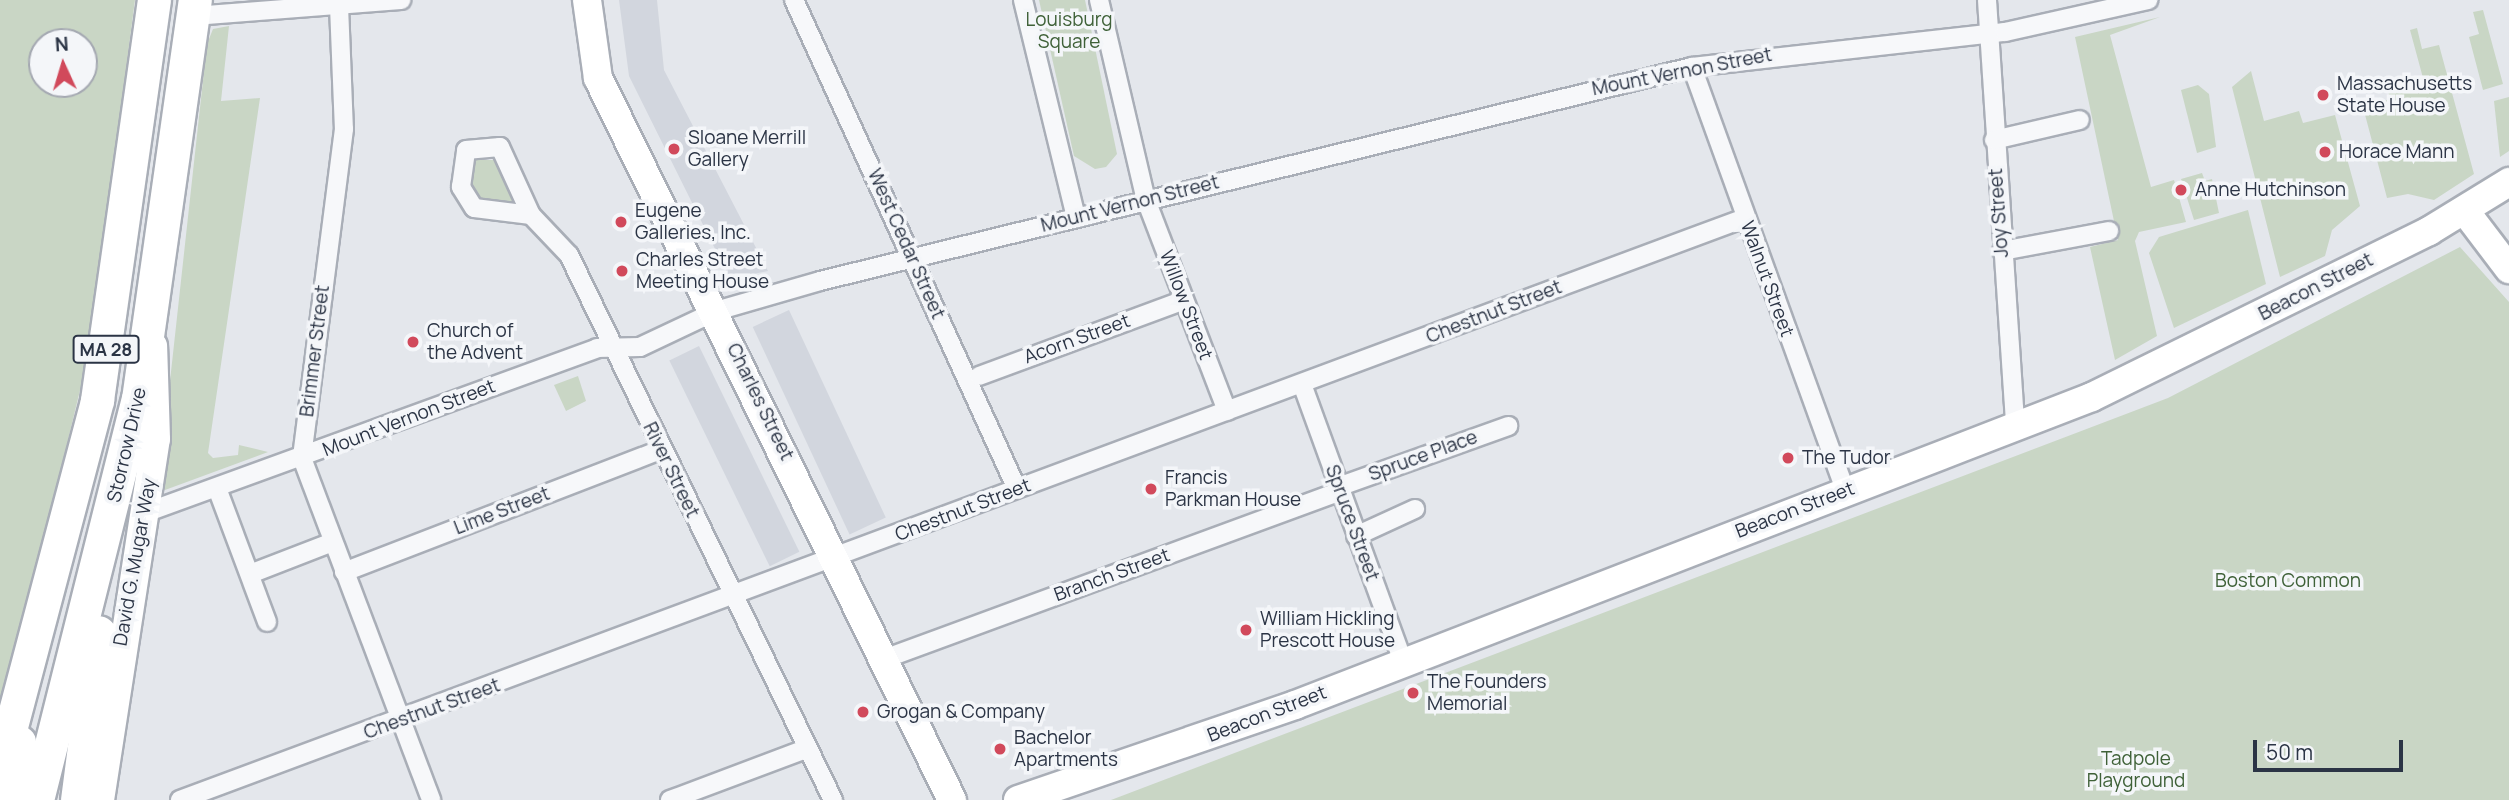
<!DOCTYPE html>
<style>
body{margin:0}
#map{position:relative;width:2509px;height:800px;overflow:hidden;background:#e4e7ec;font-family:Manrope,sans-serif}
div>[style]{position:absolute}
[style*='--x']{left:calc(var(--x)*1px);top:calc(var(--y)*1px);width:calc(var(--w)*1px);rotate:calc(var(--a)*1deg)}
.built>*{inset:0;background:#d2d6de;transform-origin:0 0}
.green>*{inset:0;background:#c9d6c5}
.roads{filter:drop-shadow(2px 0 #a9aeb7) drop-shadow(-2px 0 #a9aeb7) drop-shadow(0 2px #a9aeb7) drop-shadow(0 -2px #a9aeb7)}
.street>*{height:18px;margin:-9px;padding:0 9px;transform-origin:9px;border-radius:9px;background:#f7f8fa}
.primary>*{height:28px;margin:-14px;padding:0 14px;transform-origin:14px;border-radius:14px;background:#fff}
.highway>*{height:33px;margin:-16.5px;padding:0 16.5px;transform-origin:16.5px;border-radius:16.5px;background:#fff}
.dots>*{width:19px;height:19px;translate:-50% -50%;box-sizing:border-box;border:4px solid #f4f6f9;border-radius:50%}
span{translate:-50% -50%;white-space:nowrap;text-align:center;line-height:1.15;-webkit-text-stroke:7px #f4f6f9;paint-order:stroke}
.shield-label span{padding:2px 5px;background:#f4f6f9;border:2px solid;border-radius:5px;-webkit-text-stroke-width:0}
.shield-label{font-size:18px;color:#2b3445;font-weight:700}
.park-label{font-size:19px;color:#3f6138}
.street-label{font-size:19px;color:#2b3445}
.poi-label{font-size:19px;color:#2b3445}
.left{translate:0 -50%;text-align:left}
.north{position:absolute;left:28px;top:28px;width:70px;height:70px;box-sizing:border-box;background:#f4f6f9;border:2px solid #a4a8b1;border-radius:50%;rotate:356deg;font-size:19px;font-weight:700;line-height:28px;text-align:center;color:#2b3445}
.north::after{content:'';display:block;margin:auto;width:24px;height:32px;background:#d1495b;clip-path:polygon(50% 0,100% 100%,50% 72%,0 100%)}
.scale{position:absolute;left:2253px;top:740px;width:150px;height:32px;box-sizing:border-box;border:4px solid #2b3445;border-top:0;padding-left:9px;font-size:21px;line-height:24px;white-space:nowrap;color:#2b3445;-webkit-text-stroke:5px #f4f6f9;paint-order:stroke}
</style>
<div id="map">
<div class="built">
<div style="clip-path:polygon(619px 0,657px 0,664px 70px,768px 271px,730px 279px,629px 76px)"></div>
<div style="left:789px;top:310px;width:229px;height:40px;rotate:65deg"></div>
<div style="left:699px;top:346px;width:229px;height:33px;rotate:64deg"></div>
</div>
<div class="green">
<div style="clip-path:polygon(evenodd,0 0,135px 0,89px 353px,0 721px,0 0,42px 42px,84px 42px,84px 84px,42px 84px,42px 42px)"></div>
<div style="clip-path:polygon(1039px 0,1085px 0,1117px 154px,1106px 167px,1095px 169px,1074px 156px)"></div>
<div style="clip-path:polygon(2483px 10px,2503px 84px,2483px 90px,2469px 37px,2479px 34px,2473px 12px)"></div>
<div style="clip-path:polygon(2160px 17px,2110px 35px,2151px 187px,2174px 180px,2186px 222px,2139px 232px,2135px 241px,2157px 336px,2115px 360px,2090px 247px,2118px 240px,2075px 37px)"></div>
<div style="clip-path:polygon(229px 26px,221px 101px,260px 98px,208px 453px,213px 458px,238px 455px,239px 445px,268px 452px,165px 490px,159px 481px,207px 44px,213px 29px)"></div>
<div style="clip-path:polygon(2417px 28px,2422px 49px,2439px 45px,2474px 174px,2434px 200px,2408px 194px,2387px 198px,2363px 107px,2390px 99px,2387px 87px,2423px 78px,2410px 30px)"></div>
<div style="clip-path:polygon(2251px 71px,2264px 121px,2299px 111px,2303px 123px,2335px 115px,2360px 206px,2332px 230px,2325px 256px,2280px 277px,2232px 87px)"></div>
<div style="clip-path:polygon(2198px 85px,2209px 94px,2216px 147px,2197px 153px,2181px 90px)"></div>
<div style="clip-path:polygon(2509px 97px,2509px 151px,2500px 157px,2494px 101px)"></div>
<div style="clip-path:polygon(473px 160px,496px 160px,513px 203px,479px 200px,471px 186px)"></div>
<div style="clip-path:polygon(2202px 173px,2205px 181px,2212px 179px,2219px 213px,2194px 220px,2181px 179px)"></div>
<div style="clip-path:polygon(2248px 210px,2266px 284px,2174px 328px,2149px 253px,2159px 237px)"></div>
<div style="clip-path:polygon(2460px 247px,2509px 302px,2509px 800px,1111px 800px,2168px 398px)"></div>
<div style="clip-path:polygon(578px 376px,586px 401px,566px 411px,554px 385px)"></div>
</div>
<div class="roads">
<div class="street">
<div style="--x:794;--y:0;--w:537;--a:65.49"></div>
<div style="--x:1023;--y:0;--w:223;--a:76.3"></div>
<div style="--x:1099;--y:0;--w:205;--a:76.8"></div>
<div style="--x:1146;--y:200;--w:226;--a:69"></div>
<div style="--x:1987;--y:0;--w:428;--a:86.2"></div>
<div style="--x:339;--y:6;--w:123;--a:87.7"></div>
<div style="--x:344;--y:129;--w:332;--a:97.3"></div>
<div style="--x:302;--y:458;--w:366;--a:69.3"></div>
<div style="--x:193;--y:16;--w:209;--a:-4.4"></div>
<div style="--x:1692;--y:67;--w:450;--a:70.1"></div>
<div style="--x:1994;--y:140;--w:88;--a:-13.1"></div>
<div style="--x:531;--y:215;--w:57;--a:-173"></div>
<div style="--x:474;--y:208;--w:25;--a:-122"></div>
<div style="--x:461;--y:187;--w:37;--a:-82"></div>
<div style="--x:466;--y:150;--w:34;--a:-5"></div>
<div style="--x:500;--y:147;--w:75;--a:65.5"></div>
<div style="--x:531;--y:215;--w:55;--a:46.5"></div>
<div style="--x:569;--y:255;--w:606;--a:64.15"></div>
<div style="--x:2002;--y:251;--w:109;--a:-10.6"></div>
<div style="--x:979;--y:376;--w:210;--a:-20.3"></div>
<div style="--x:1302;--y:384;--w:295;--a:70"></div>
<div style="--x:1338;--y:487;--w:181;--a:-19.7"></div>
<div style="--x:217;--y:488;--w:143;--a:69.5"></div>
<div style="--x:142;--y:514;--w:484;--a:-20"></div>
<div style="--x:597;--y:348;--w:43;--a:-1.3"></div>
<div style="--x:640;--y:347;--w:84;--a:-25.3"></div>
<div style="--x:716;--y:311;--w:108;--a:-16.1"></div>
<div style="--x:820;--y:281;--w:898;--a:-13.79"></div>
<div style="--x:1692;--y:67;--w:315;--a:-6.4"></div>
<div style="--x:2005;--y:32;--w:147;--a:-12.6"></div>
<div style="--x:1356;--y:536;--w:65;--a:-24.6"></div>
<div style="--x:344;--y:572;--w:339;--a:-21.1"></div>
<div style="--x:250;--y:574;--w:89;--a:-21.1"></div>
<div style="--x:884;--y:659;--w:486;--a:-20.2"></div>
<div style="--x:180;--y:800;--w:1670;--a:-20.4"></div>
<div style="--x:670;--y:800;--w:145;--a:-20.6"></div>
</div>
<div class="primary">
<div style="--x:587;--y:0;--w:79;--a:82"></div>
<div style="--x:598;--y:78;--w:804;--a:63.88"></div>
<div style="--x:2465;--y:211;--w:73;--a:52.8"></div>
<div style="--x:100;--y:800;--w:365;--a:-81.2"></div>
<div style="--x:156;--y:439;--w:93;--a:-91.8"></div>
<div style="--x:1018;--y:800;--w:293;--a:-18.9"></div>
<div style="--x:1295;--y:705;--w:854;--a:-21.13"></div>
<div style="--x:2092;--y:397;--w:376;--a:-26.2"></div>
<div style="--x:2429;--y:231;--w:94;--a:-31.5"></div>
</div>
<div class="highway">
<div style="--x:0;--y:768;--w:381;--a:-75.2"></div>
<div style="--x:97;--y:400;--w:404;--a:-81.9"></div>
<div style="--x:9;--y:800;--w:59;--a:-80.2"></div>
<div style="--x:37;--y:800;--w:414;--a:-75.9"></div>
<div style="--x:138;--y:399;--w:403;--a:-81.9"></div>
<div style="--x:77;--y:800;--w:169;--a:-82.5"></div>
</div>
</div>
<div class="dots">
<div style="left:2323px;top:95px;background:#d1495b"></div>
<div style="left:674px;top:149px;background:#d1495b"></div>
<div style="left:2325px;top:152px;background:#d1495b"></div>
<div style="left:2181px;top:190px;background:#d1495b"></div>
<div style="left:621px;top:222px;background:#d1495b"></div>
<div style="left:622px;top:271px;background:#d1495b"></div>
<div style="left:413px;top:342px;background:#d1495b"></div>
<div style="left:1788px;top:458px;background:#d1495b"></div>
<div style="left:1151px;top:489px;background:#d1495b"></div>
<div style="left:1246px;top:630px;background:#d1495b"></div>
<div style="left:1413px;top:693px;background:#d1495b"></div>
<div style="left:863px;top:712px;background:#d1495b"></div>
<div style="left:1000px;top:749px;background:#d1495b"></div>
</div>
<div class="shield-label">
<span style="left:106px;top:349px">MA 28</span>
</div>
<div class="park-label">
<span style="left:1069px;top:31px">Louisburg<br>Square</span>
<span style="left:2288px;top:581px">Boston Common</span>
<span style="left:2136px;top:770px">Tadpole<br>Playground</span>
</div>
<div class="street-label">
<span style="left:1682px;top:72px;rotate:-11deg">Mount Vernon Street</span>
<span style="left:1130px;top:204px;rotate:-14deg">Mount Vernon Street</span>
<span style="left:1999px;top:213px;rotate:-94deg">Joy Street</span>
<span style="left:906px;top:244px;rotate:66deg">West Cedar Street</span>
<span style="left:1767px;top:279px;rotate:70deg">Walnut Street</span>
<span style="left:2316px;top:287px;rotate:-27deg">Beacon Street</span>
<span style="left:1186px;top:305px;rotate:69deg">Willow Street</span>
<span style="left:1494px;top:312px;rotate:-21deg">Chestnut Street</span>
<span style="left:1077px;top:339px;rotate:-20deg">Acorn Street</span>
<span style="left:315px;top:351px;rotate:-83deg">Brimmer Street</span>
<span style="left:760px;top:402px;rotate:64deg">Charles Street</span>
<span style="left:409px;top:418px;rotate:-21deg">Mount Vernon Street</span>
<span style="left:127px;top:445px;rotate:-77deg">Storrow Drive</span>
<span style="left:1423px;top:456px;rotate:-20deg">Spruce Place</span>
<span style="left:671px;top:470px;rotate:64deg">River Street</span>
<span style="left:963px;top:510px;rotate:-21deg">Chestnut Street</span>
<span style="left:1795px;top:510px;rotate:-21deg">Beacon Street</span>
<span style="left:502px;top:511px;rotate:-21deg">Lime Street</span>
<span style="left:1352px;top:523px;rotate:70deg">Spruce Street</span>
<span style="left:135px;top:562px;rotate:-80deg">David G. Mugar Way</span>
<span style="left:1112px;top:575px;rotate:-20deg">Branch Street</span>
<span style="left:432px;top:709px;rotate:-20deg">Chestnut Street</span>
<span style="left:1267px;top:714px;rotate:-21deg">Beacon Street</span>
</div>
<div class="poi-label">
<span class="left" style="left:2337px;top:95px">Massachusetts<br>State House</span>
<span class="left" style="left:688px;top:149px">Sloane Merrill<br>Gallery</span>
<span class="left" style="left:2339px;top:152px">Horace Mann</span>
<span class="left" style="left:2195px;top:190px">Anne Hutchinson</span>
<span class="left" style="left:635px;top:222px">Eugene<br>Galleries, Inc.</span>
<span class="left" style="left:636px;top:271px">Charles Street<br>Meeting House</span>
<span class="left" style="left:427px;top:342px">Church of<br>the Advent</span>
<span class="left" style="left:1802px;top:458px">The Tudor</span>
<span class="left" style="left:1165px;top:489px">Francis<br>Parkman House</span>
<span class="left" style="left:1260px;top:630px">William Hickling<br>Prescott House</span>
<span class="left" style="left:1427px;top:693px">The Founders<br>Memorial</span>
<span class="left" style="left:877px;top:712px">Grogan &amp; Company</span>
<span class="left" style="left:1014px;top:749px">Bachelor<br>Apartments</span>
</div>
<div class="north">N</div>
<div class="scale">50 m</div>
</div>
